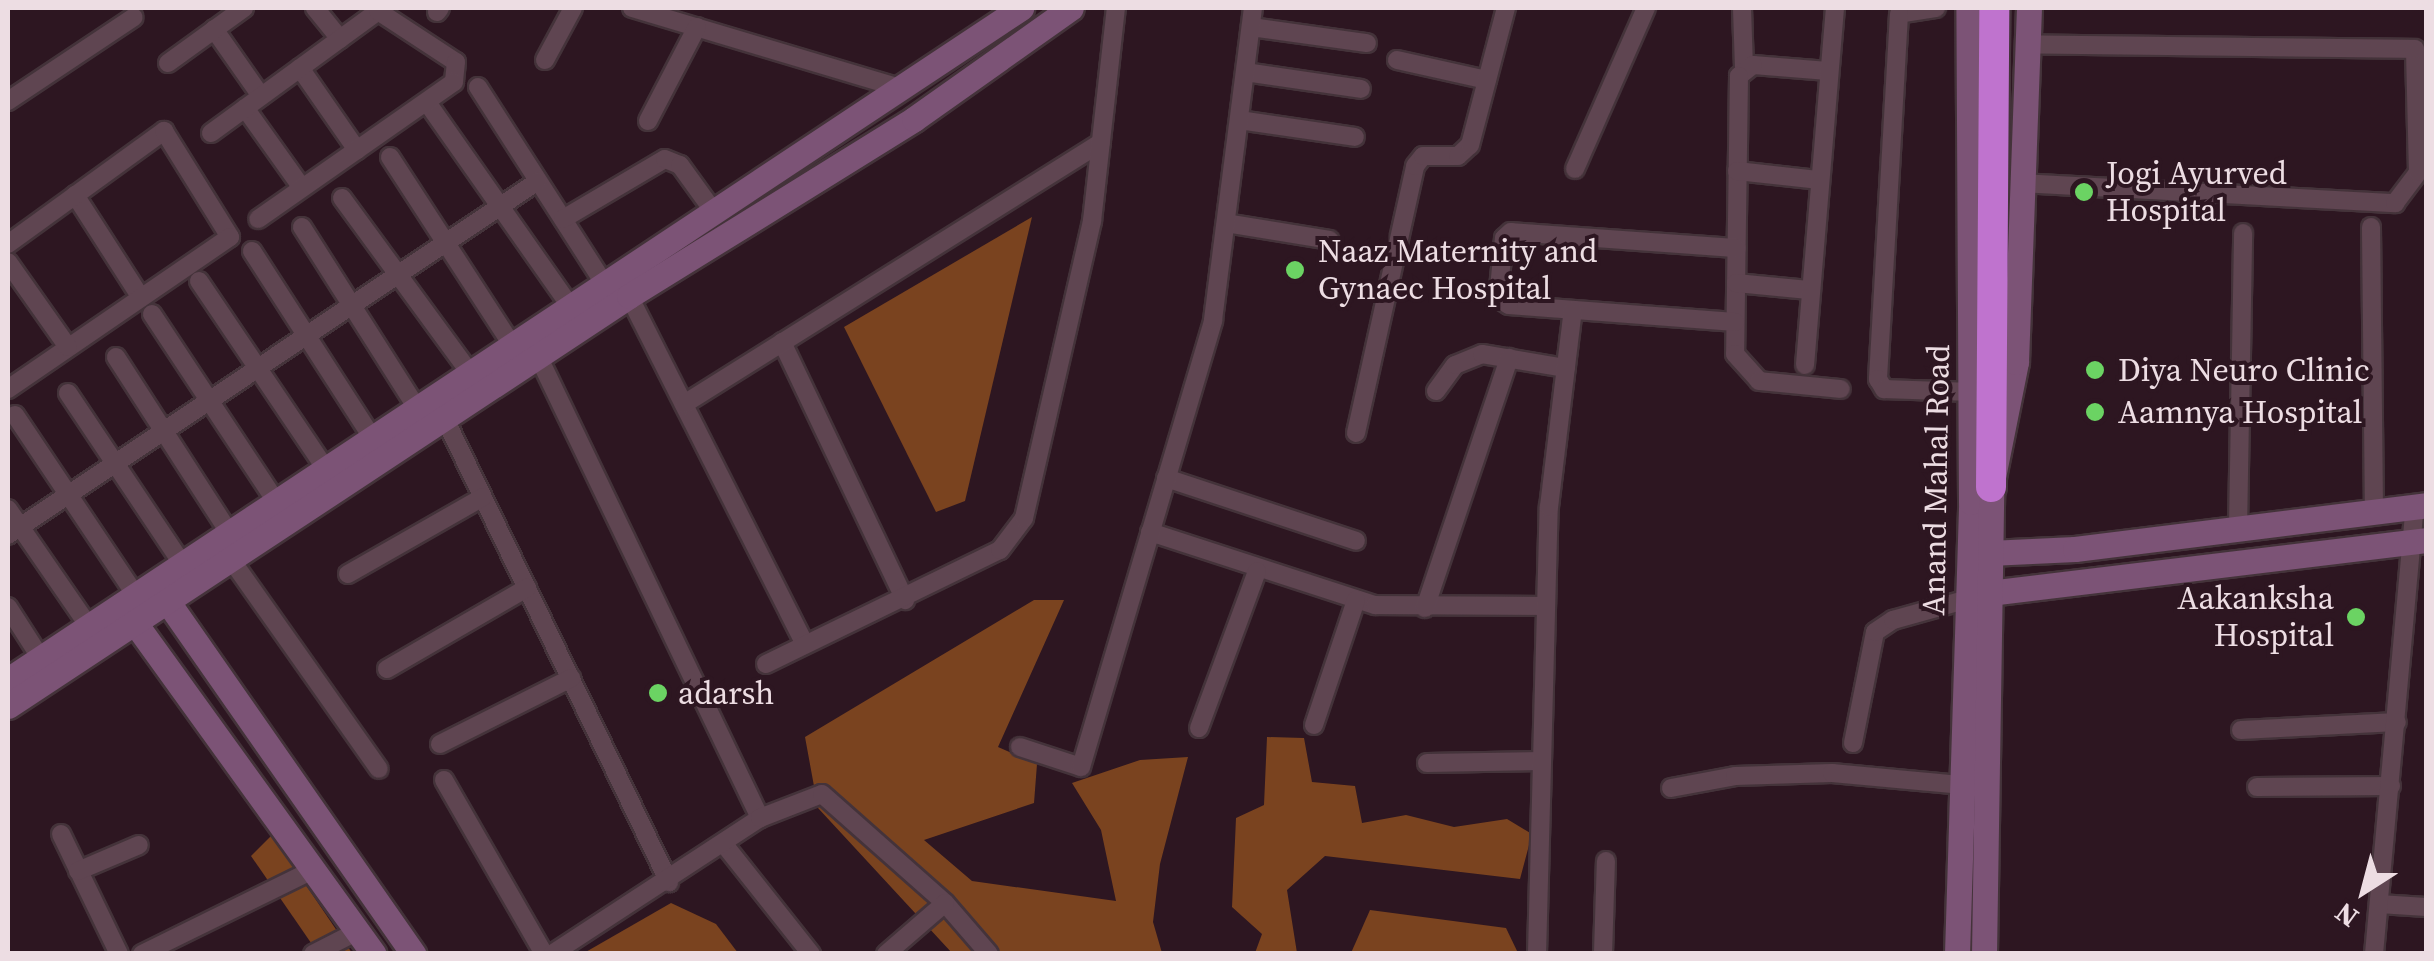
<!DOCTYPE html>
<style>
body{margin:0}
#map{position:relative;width:2434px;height:961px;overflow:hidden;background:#2d1621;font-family:"Source Serif 4",serif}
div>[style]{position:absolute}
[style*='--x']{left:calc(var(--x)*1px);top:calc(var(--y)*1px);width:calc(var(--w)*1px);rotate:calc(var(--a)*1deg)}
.forest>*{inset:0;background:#7a431f}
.roads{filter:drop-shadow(2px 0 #44333a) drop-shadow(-2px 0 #44333a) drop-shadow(0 2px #44333a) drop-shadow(0 -2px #44333a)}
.street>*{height:18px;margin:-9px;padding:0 9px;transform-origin:9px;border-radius:9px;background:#5f4551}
.secondary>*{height:25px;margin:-12.5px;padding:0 12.5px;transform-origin:12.5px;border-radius:12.5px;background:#7c5376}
.highway>*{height:30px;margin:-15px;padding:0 15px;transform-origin:15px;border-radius:15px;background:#bf73ce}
.dots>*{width:28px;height:28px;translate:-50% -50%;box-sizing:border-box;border:5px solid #2d1621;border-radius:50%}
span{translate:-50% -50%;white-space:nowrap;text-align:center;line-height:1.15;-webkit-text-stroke:8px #2d1621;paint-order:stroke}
.poi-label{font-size:32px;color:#eddde3}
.left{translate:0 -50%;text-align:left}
.right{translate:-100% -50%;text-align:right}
.street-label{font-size:32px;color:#eddde3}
.frame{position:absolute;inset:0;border:10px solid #eddde3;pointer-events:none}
.north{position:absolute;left:2314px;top:841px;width:100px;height:100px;-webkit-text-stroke:8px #2d1621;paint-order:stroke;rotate:216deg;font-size:28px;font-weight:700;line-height:40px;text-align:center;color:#eddde3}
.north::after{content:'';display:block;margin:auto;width:35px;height:45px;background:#eddde3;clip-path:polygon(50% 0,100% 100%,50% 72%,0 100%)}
</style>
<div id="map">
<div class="forest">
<div style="clip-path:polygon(1032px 217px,965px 501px,936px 512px,844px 327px)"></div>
<div style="clip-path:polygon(1034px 600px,1064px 600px,998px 747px,1037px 764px,1034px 803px,924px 840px,972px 881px,1116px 901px,1101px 830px,1072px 783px,1140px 760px,1188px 757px,1160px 864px,1153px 922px,1162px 953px,952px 953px,818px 808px,805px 737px)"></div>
<div style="clip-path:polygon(1267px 737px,1304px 738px,1312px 782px,1355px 786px,1362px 823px,1406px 815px,1454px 827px,1507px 819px,1532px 834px,1520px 879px,1325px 856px,1287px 890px,1297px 953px,1255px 953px,1262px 934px,1232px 907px,1236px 818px,1264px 805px)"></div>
<div style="clip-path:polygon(272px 835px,352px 953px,318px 953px,251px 856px)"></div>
<div style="clip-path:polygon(671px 903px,716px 924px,738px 953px,584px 953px)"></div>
<div style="clip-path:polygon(1370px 910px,1506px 928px,1518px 953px,1351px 953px)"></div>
</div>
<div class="roads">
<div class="street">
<div style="--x:315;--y:8;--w:40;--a:51"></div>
<div style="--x:632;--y:8;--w:281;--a:16.6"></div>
<div style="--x:1742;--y:8;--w:59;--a:88.1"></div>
<div style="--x:1936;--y:8;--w:37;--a:171"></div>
<div style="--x:1899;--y:14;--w:366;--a:93.3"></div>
<div style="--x:1878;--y:379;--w:12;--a:59"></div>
<div style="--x:1884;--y:389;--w:87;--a:2"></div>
<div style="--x:437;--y:12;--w:5;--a:-53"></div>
<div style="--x:1251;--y:27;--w:117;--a:7.9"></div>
<div style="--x:214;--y:29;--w:82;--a:55"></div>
<div style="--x:545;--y:60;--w:59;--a:-61.7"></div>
<div style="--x:1397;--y:60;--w:92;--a:12.5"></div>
<div style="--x:168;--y:63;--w:94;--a:-35.9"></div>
<div style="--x:300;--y:68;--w:100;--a:55.2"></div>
<div style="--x:1828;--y:71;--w:75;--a:-175.4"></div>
<div style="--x:1753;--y:65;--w:18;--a:142"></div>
<div style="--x:1739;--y:76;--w:278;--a:90.8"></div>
<div style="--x:1735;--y:354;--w:36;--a:48"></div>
<div style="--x:1759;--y:381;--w:82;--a:5.6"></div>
<div style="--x:1245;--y:72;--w:117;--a:8.3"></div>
<div style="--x:478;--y:87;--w:235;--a:57.3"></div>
<div style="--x:8;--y:101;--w:151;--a:-33.7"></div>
<div style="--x:245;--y:108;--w:98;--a:54.5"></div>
<div style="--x:431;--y:108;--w:243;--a:54.9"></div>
<div style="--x:1239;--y:120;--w:117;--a:8.3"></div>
<div style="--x:648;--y:121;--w:106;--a:-62.5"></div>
<div style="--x:211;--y:133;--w:207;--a:-36.1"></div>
<div style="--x:378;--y:11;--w:93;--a:33.2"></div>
<div style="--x:456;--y:62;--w:20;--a:96"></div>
<div style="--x:454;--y:82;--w:239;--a:145"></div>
<div style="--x:390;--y:157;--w:224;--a:57"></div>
<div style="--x:1575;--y:169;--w:176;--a:-66.2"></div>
<div style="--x:1737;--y:171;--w:81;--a:6.3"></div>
<div style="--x:2020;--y:183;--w:376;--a:3.1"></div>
<div style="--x:2395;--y:203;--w:39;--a:-53"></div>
<div style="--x:2418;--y:172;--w:123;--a:-91.4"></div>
<div style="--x:2415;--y:49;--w:388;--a:-179.3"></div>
<div style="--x:75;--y:195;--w:122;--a:57.3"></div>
<div style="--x:342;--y:198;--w:217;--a:53.8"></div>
<div style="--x:563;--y:219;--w:118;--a:-30.5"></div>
<div style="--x:665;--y:159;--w:16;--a:22"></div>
<div style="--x:680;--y:165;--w:58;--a:54.1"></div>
<div style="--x:1226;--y:223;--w:105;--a:9.3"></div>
<div style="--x:302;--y:227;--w:214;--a:57.6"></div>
<div style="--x:2371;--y:227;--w:284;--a:89.4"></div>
<div style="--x:8;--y:244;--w:193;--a:-35.9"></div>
<div style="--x:164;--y:131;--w:125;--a:58.1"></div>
<div style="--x:230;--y:237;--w:269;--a:145.6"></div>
<div style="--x:252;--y:251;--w:221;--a:57.2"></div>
<div style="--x:8;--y:262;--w:104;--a:54.8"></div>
<div style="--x:199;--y:281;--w:225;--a:56"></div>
<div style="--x:1736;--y:283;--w:73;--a:5.5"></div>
<div style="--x:629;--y:296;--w:388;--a:63.2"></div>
<div style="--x:152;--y:314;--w:223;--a:56.5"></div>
<div style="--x:1735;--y:322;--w:227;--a:-175.7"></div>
<div style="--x:1509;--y:305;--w:13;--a:-148"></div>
<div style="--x:1498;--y:298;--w:60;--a:-84.3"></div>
<div style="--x:1504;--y:238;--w:9;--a:-41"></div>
<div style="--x:1511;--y:232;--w:226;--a:4.1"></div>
<div style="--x:782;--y:342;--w:286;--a:64.5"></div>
<div style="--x:538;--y:356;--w:513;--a:64.33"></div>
<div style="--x:116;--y:357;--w:207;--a:57.2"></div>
<div style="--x:1805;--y:365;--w:358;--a:-85.2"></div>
<div style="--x:1436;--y:391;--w:32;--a:-54"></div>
<div style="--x:1455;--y:365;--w:29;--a:-22"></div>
<div style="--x:1482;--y:354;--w:85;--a:9.5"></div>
<div style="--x:68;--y:393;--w:203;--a:56.2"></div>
<div style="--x:684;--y:404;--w:492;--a:-32.1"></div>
<div style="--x:15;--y:415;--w:214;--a:56.2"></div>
<div style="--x:444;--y:417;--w:517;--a:64.18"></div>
<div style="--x:1356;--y:433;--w:273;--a:-77.5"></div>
<div style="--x:1415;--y:166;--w:13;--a:-51"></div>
<div style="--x:1423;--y:156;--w:35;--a:0"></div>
<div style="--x:1458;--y:156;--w:16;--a:-43"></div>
<div style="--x:1470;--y:145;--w:142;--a:-75.3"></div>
<div style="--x:1166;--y:478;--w:200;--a:18.3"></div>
<div style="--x:8;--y:509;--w:141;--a:55.4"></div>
<div style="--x:2238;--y:528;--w:295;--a:-89"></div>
<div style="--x:1150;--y:532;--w:237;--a:18"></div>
<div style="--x:1375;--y:605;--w:170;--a:0.3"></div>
<div style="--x:8;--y:535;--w:637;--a:-33.74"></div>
<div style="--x:230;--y:558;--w:258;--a:54.8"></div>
<div style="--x:348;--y:574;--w:155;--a:-29.7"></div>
<div style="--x:8;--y:607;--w:59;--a:57.4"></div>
<div style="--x:1425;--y:608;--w:264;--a:-71.4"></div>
<div style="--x:766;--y:664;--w:260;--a:-26"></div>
<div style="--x:1000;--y:550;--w:40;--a:-53"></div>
<div style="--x:1024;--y:518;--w:305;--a:-77.1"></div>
<div style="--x:1092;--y:221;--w:214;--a:-83.6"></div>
<div style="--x:387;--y:669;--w:162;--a:-30.1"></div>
<div style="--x:1314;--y:725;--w:132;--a:-71.4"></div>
<div style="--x:1199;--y:728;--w:167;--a:-69.7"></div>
<div style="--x:2241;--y:730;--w:156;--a:-2.9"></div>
<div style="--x:1853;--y:743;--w:113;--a:-78.8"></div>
<div style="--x:1875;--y:632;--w:22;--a:-34"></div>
<div style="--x:1893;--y:620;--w:78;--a:-15.6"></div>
<div style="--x:440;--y:744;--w:147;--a:-26.7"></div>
<div style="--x:1020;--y:747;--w:64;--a:18.2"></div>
<div style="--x:1081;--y:767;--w:466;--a:-73.5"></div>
<div style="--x:1213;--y:320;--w:315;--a:-82.7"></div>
<div style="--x:1427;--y:763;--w:115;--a:-1"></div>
<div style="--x:444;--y:780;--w:201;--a:60.1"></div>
<div style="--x:2257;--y:787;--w:134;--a:-0.4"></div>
<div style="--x:1671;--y:788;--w:65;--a:-10.6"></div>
<div style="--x:1735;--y:776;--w:97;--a:-1.8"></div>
<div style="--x:1832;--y:773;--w:131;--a:5.3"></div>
<div style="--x:61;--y:834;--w:133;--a:64.2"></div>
<div style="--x:723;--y:843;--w:142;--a:51.6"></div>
<div style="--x:78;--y:871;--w:66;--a:-23.1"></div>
<div style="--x:2379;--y:904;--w:47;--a:3.7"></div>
<div style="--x:142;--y:954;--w:191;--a:-26.2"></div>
<div style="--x:313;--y:954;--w:51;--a:-27.1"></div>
<div style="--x:552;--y:954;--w:249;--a:-33.2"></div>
<div style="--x:760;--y:818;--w:66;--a:-21.2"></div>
<div style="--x:822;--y:794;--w:164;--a:41.5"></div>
<div style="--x:945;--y:903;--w:67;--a:49.2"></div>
<div style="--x:886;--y:954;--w:78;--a:-40.8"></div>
<div style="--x:1537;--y:954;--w:447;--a:-88.5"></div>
<div style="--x:1549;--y:507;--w:198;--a:-83.1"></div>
<div style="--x:1603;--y:954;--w:93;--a:-88.2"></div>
<div style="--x:2374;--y:954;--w:449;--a:-84.8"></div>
</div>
<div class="secondary">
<div style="--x:1989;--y:553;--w:86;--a:-2.7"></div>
<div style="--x:2075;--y:549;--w:354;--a:-7.1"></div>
<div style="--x:156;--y:585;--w:450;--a:55.1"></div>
<div style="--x:1989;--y:593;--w:440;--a:-6.9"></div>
<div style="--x:122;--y:605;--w:430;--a:54.2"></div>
<div style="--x:8;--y:680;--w:1216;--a:-33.56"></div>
<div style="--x:8;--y:706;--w:744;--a:-33.43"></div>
<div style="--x:629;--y:296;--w:335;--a:-31.8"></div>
<div style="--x:914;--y:119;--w:192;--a:-35.3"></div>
<div style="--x:1957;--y:954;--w:452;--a:-88.2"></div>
<div style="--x:1971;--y:502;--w:494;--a:-90.3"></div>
<div style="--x:1984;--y:954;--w:467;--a:-89.1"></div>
<div style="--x:1991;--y:487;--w:127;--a:-78.7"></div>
<div style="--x:2016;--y:362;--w:354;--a:-87.9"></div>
</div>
<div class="highway">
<div style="--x:1991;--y:487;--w:479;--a:-89.6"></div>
</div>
</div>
<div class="dots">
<div style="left:2084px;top:192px;background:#6bd363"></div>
<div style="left:1295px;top:270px;background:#6bd363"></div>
<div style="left:2095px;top:370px;background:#6bd363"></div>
<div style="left:2095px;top:412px;background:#6bd363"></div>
<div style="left:2356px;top:617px;background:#6bd363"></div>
<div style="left:658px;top:693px;background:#6bd363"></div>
</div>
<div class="poi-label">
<span class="left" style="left:2106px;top:192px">Jogi Ayurved<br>Hospital</span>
<span class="left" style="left:1318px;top:270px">Naaz Maternity and<br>Gynaec Hospital</span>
<span class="left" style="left:2118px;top:370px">Diya Neuro Clinic</span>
<span class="left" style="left:2118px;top:412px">Aamnya Hospital</span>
<span class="right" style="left:2334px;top:617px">Aakanksha<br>Hospital</span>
<span class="left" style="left:678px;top:693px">adarsh</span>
</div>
<div class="street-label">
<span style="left:1936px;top:480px;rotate:-89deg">Anand Mahal Road</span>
</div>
<div class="frame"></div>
<div class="north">N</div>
</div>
